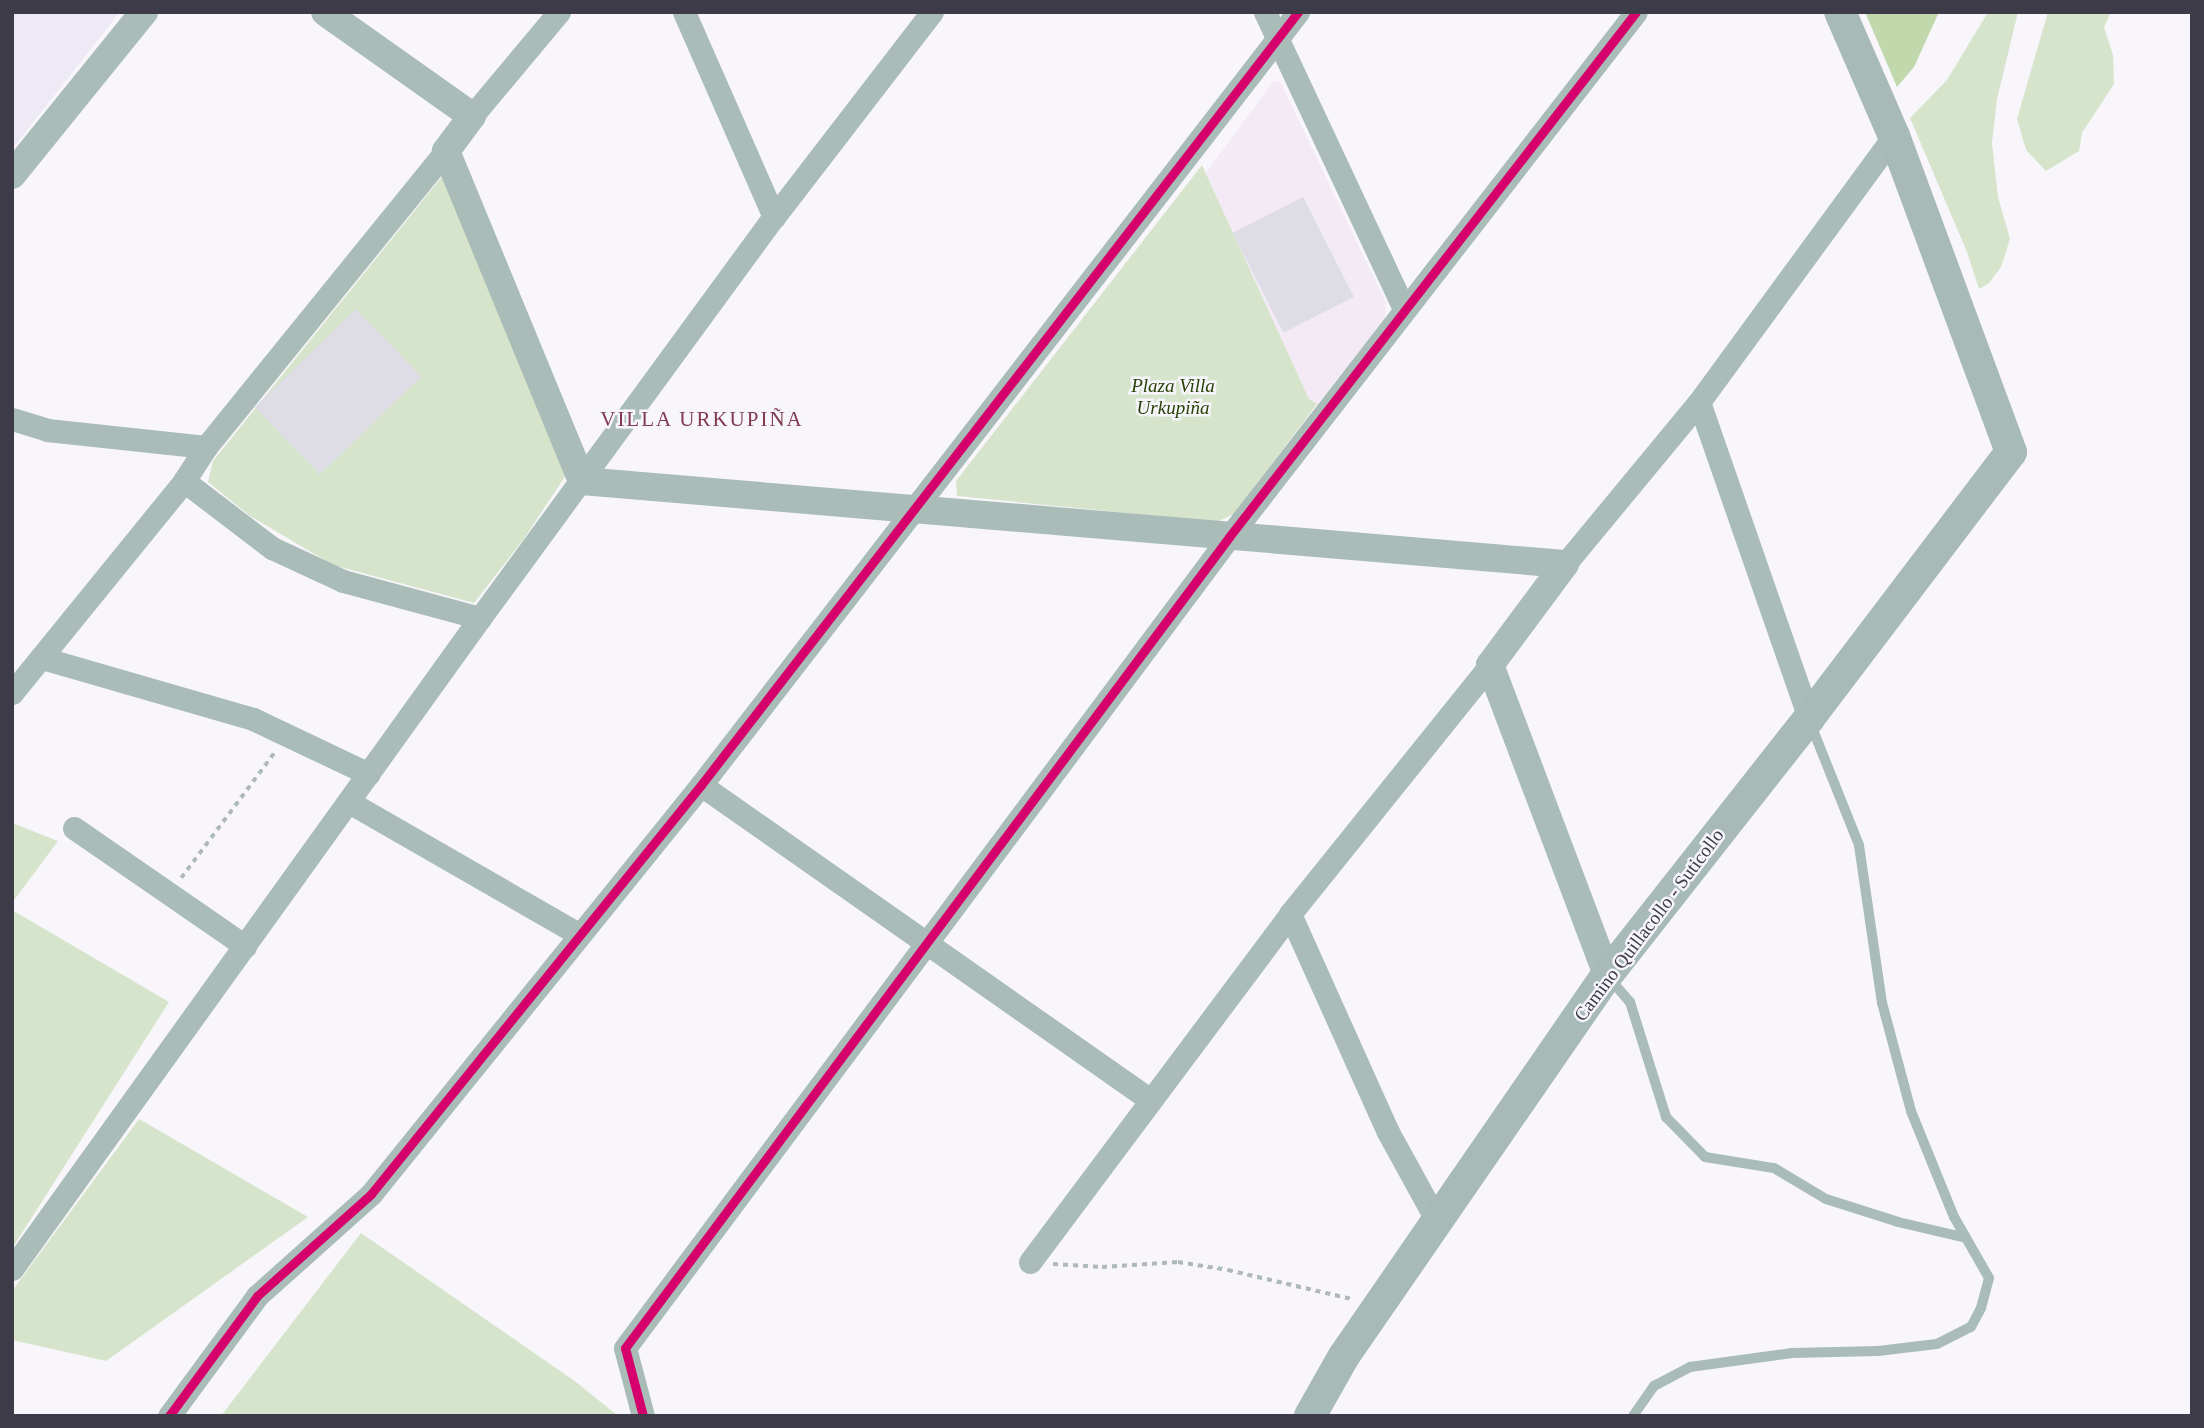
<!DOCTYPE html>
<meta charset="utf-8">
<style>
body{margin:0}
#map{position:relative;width:2204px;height:1428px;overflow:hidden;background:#f8f6fb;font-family:Georgia,serif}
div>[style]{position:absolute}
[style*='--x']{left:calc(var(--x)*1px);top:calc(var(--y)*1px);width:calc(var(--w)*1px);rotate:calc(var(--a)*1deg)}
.built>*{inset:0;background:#ede9f5}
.medical>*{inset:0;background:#f3eaf6}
.green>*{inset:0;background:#d5e4cb}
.forest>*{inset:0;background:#c0d8ac}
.building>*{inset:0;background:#dedce5;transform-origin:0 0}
.path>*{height:3.5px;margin-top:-1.75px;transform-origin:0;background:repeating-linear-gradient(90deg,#aeb9b8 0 5px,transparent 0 10px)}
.service>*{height:10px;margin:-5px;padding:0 5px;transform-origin:5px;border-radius:5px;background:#a9bcb8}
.minor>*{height:23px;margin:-11.5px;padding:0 11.5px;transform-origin:11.5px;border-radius:11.5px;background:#a9bcb8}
.tertiary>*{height:28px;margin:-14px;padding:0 14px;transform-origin:14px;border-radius:14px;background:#a9bcb8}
.secondary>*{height:32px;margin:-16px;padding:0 16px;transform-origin:16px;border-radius:16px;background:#a8bab7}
.cycleway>*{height:9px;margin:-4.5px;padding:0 4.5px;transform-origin:4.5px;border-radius:4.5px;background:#d6006c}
span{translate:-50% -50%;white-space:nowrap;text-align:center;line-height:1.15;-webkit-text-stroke:5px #f7f5fc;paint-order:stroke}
.park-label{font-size:19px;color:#264102;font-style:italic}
.street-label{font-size:19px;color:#3e3b48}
.neighbourhood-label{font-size:21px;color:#813a4d;letter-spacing:2px}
.frame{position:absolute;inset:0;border:14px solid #3e3b48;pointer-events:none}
</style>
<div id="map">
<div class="built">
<div style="clip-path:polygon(12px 12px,120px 12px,12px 149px)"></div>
</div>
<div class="medical">
<div style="clip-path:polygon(1274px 80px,1281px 83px,1386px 303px,1385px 319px,1317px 404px,1309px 399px,1206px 173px)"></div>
</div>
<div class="green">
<div style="clip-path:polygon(1988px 12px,2018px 12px,1997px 99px,1992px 143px,1998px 197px,2010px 239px,2001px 267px,1989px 283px,1979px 289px,1967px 252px,1910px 118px,1947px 80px)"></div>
<div style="clip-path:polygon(2048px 12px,2111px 12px,2104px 27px,2113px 55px,2114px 84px,2082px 133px,2079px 151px,2046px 171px,2026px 150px,2017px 119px)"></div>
<div style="clip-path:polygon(1202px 165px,1309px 399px,1317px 404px,1234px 514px,1217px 522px,957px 496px,956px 481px)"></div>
<div style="clip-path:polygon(444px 174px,572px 466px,523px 540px,474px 603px,333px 565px,250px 516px,208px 482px,213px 461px)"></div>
<div style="clip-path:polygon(12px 823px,58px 841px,12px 903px)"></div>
<div style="clip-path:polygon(12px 910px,169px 1002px,13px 1247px,12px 1247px)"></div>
<div style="clip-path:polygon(139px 1119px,308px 1217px,106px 1361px,12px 1340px,12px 1291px)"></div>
<div style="clip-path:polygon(361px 1233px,576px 1382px,618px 1416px,221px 1416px)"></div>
</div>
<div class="forest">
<div style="clip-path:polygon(1865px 12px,1939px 12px,1914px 67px,1897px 87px)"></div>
</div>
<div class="building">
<div style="left:1303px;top:197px;width:112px;height:79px;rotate:63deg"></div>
<div style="left:356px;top:309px;width:94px;height:141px;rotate:46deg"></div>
</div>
<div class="path">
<div style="--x:181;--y:878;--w:157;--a:-53.3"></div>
<div style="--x:1053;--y:1264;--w:49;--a:3.5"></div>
<div style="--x:1102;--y:1267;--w:76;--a:-3.8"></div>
<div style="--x:1178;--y:1262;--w:51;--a:9.1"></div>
<div style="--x:1228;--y:1270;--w:127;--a:13.2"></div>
</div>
<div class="service">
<div style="--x:1609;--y:978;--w:32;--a:49"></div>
<div style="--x:1630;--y:1002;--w:121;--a:72.6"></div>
<div style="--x:1666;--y:1117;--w:56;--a:45.7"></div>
<div style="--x:1705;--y:1157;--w:70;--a:9.1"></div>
<div style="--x:1774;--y:1168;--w:61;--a:30.8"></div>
<div style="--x:1826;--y:1199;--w:76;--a:17.7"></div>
<div style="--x:1898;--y:1222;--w:70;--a:13.2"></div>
<div style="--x:1633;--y:1416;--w:37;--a:-55"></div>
<div style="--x:1654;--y:1386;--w:41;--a:-27.8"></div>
<div style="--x:1690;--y:1367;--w:103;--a:-7.8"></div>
<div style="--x:1792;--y:1353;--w:86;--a:-1.3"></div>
<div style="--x:1878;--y:1351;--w:59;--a:-6.8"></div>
<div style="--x:1937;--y:1344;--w:38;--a:-27"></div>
<div style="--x:1971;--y:1327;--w:21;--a:-62"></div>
<div style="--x:1981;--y:1308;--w:31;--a:-75"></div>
<div style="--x:1989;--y:1278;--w:70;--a:-119.8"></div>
<div style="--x:1954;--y:1217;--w:114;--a:-112.1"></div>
<div style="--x:1911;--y:1111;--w:112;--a:-105"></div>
<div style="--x:1882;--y:1003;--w:160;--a:-98.3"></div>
<div style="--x:1859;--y:845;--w:129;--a:-111.8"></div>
</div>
<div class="minor">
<div style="--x:684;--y:12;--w:224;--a:66.3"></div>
<div style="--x:1265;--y:12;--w:328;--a:64.9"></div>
<div style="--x:472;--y:116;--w:136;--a:-50.1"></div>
<div style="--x:1699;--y:402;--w:335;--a:70.8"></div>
<div style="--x:12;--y:419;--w:37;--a:17"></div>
<div style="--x:47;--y:430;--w:160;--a:6.1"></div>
<div style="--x:184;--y:481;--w:111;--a:37.3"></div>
<div style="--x:272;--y:548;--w:78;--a:24.9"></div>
<div style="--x:343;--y:581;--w:142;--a:15.1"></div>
<div style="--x:1565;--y:564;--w:210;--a:-50.4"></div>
<div style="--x:1699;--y:402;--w:330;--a:-53.8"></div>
<div style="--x:42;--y:658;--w:220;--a:16.1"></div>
<div style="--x:253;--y:719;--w:128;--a:25.4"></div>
<div style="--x:12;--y:693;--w:273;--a:-50.9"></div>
<div style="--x:184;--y:481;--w:40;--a:-57.1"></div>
<div style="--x:206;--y:447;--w:381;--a:-51"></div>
<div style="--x:701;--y:785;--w:547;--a:35.03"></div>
<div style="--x:349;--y:802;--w:265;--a:29.9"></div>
<div style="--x:74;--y:828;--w:208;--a:34.6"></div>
<div style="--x:1290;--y:914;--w:239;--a:65.8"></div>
<div style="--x:1388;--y:1132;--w:104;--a:61.2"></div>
<div style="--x:1030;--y:1262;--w:434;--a:-53.2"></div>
<div style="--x:1290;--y:914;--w:319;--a:-51.2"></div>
<div style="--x:12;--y:1269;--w:802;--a:-54.29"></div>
<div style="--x:480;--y:618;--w:497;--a:-53.8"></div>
<div style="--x:774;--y:217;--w:259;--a:-52.4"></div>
<div style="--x:169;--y:1416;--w:149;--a:-53.7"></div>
<div style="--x:257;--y:1296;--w:153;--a:-41.8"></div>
<div style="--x:371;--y:1194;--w:526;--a:-51.1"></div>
<div style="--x:701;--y:785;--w:977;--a:-52.32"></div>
<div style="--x:643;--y:1416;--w:70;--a:-104.8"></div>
<div style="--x:625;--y:1348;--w:1011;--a:-53.32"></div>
<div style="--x:1229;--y:537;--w:664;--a:-52.22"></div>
</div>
<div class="tertiary">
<div style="--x:325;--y:12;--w:180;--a:35.3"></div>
<div style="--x:472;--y:116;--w:44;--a:126.6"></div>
<div style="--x:446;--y:151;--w:357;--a:67.6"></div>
<div style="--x:582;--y:481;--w:986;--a:4.83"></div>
<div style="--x:12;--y:175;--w:210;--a:-51"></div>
<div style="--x:1565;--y:564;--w:126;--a:126.6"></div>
<div style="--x:1490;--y:665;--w:331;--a:69.3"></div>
</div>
<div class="secondary">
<div style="--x:1310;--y:1416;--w:69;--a:-60.5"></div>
<div style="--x:1344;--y:1356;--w:463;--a:-55.4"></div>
<div style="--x:1607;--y:975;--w:327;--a:-51.8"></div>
<div style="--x:1809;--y:718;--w:334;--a:-52.8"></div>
<div style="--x:2011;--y:452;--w:337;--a:-110.3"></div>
<div style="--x:1894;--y:136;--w:135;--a:-113.5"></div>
</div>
<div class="cycleway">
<div style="--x:169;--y:1416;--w:149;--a:-53.7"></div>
<div style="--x:257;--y:1296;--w:153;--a:-41.8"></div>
<div style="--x:371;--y:1194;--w:526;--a:-51.1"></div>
<div style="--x:701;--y:785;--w:977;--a:-52.32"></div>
<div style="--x:643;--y:1416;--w:70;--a:-104.8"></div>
<div style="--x:625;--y:1348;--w:1011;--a:-53.32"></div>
<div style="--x:1229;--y:537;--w:664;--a:-52.22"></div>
</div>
<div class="park-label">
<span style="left:1173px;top:397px">Plaza Villa<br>Urkupiña</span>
</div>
<div class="street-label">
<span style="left:1649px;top:925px;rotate:-53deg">Camino Quillacollo - Suticollo</span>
</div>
<div class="neighbourhood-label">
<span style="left:702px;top:419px">VILLA URKUPIÑA</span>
</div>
<div class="frame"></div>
</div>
